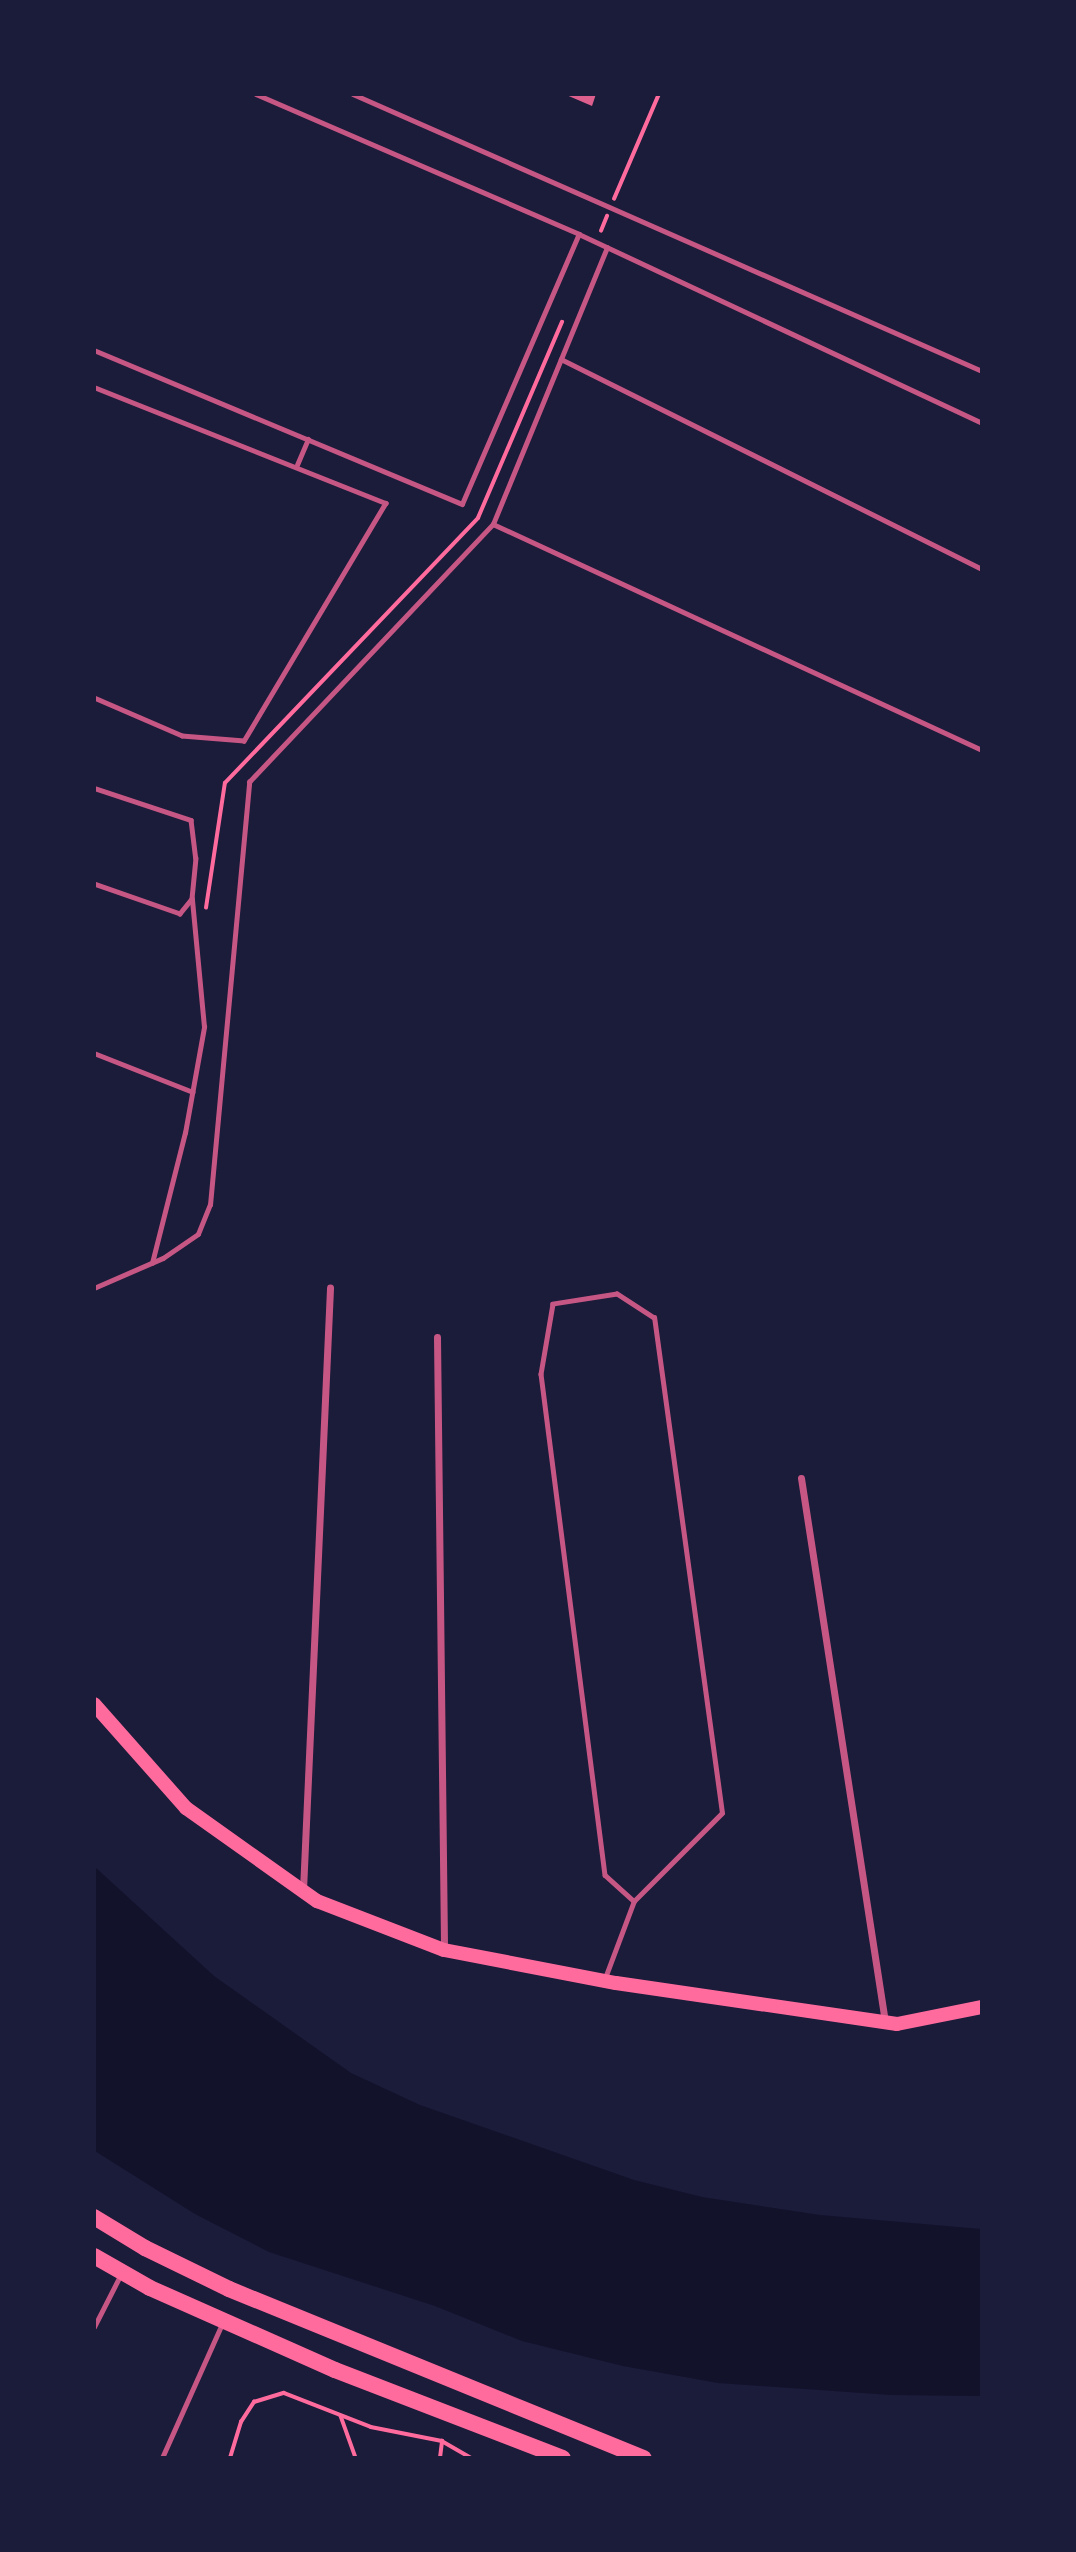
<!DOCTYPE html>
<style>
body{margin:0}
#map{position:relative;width:1076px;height:2552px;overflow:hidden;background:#1b1b3a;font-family:Lora,serif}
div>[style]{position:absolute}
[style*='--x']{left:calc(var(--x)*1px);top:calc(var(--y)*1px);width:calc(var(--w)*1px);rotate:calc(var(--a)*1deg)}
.water>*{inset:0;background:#12122b}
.building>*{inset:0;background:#dd5f8e}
.path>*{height:3.5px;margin:-1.75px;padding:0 1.75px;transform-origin:1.75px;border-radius:1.75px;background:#ff6b9d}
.service>*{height:4.5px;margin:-2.25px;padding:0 2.25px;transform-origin:2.25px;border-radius:2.25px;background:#c65784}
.minor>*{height:7px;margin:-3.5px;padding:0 3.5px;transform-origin:3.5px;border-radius:3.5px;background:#c65784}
.secondary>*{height:14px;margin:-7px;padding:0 7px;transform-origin:7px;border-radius:7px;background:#ff6b9d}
.primary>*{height:16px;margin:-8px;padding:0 8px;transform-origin:8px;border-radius:8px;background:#ff6b9d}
span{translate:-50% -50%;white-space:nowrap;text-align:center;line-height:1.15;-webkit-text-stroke:5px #1b1b3a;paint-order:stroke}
.frame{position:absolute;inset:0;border:96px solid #1b1b3a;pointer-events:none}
</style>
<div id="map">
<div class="water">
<div style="clip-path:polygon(95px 1867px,214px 1976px,351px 2073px,420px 2105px,634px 2180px,702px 2197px,820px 2215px,981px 2229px,981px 2396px,891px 2395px,718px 2383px,623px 2366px,522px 2341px,435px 2306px,269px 2252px,195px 2214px,95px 2151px)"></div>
</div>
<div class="building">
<div style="clip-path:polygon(564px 94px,596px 94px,592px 106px)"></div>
</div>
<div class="path">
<div style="--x:614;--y:199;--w:114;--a:-66.8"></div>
<div style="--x:601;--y:231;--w:16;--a:-68"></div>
<div style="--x:206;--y:908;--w:126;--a:-81.4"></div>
<div style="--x:225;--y:783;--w:366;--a:-46.3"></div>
<div style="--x:478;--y:518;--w:213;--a:-66.8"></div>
<div style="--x:341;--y:2416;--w:45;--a:70.3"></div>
<div style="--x:230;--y:2458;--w:38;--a:-73"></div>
<div style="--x:241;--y:2422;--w:24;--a:-57"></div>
<div style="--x:254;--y:2402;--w:31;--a:-17"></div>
<div style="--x:284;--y:2393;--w:93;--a:21.3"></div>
<div style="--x:371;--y:2427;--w:72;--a:11.2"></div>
<div style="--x:442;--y:2441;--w:34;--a:30"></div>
<div style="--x:440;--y:2458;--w:17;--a:-83"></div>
</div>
<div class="service">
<div style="--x:256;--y:94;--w:352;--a:23.4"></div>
<div style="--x:579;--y:234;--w:445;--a:25.1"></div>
<div style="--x:353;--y:94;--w:687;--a:23.77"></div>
<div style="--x:94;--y:350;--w:399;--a:22.7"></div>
<div style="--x:462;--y:504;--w:294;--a:-66.6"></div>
<div style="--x:561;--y:359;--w:470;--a:26.5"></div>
<div style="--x:94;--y:387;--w:314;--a:21.7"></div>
<div style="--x:386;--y:503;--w:277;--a:120.8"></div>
<div style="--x:244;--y:741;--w:62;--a:-175.4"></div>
<div style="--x:182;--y:736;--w:96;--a:-156.6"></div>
<div style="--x:297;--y:465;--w:28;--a:-67"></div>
<div style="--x:493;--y:524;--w:539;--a:24.8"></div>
<div style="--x:94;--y:788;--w:102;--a:18.3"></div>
<div style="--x:191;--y:820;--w:38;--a:83"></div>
<div style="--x:196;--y:858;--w:41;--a:95.6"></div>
<div style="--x:192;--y:899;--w:19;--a:129"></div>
<div style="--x:180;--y:914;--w:91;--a:-160.8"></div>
<div style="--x:94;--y:1053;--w:106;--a:21.5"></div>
<div style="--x:152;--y:1263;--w:134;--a:-75.8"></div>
<div style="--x:185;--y:1133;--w:108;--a:-79.8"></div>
<div style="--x:204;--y:1027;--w:129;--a:-95.4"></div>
<div style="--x:94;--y:1288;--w:75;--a:-23.5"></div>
<div style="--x:163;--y:1258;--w:42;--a:-34.4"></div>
<div style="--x:198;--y:1234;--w:31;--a:-68"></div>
<div style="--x:210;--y:1205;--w:425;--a:-84.7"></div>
<div style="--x:249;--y:782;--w:355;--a:-46.6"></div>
<div style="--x:493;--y:524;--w:299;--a:-67.6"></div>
<div style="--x:605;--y:1978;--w:82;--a:-69.4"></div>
<div style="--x:634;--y:1901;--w:124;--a:-45"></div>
<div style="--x:722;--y:1813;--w:500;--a:-97.8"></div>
<div style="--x:654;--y:1318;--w:44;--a:-147"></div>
<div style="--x:617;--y:1294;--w:65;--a:171.1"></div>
<div style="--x:553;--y:1304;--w:71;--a:99.7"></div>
<div style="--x:541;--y:1374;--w:505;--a:82.72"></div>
<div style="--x:605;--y:1875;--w:39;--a:42"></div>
<div style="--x:94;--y:2327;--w:57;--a:-63"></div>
<div style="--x:162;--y:2458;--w:147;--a:-65.9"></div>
</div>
<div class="minor">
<div style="--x:437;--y:1337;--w:612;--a:89.34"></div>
<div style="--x:801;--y:1478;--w:550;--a:81.22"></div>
<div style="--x:303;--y:1890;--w:603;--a:-87.43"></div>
</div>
<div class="secondary">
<div style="--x:94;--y:1704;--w:139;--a:48.5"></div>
<div style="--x:186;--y:1808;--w:161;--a:35.4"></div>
<div style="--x:317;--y:1901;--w:136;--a:21.1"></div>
<div style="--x:444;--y:1950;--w:175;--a:10.9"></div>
<div style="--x:616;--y:1983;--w:284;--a:8.3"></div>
<div style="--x:897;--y:2024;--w:87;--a:-11.3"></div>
</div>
<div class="primary">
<div style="--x:94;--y:2217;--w:60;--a:31.3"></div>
<div style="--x:145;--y:2248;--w:93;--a:26"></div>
<div style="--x:229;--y:2289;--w:448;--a:22.2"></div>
<div style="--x:94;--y:2256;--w:64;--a:29.7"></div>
<div style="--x:150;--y:2288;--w:202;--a:23.9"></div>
<div style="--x:335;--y:2370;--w:244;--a:21.1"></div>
</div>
<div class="frame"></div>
</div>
